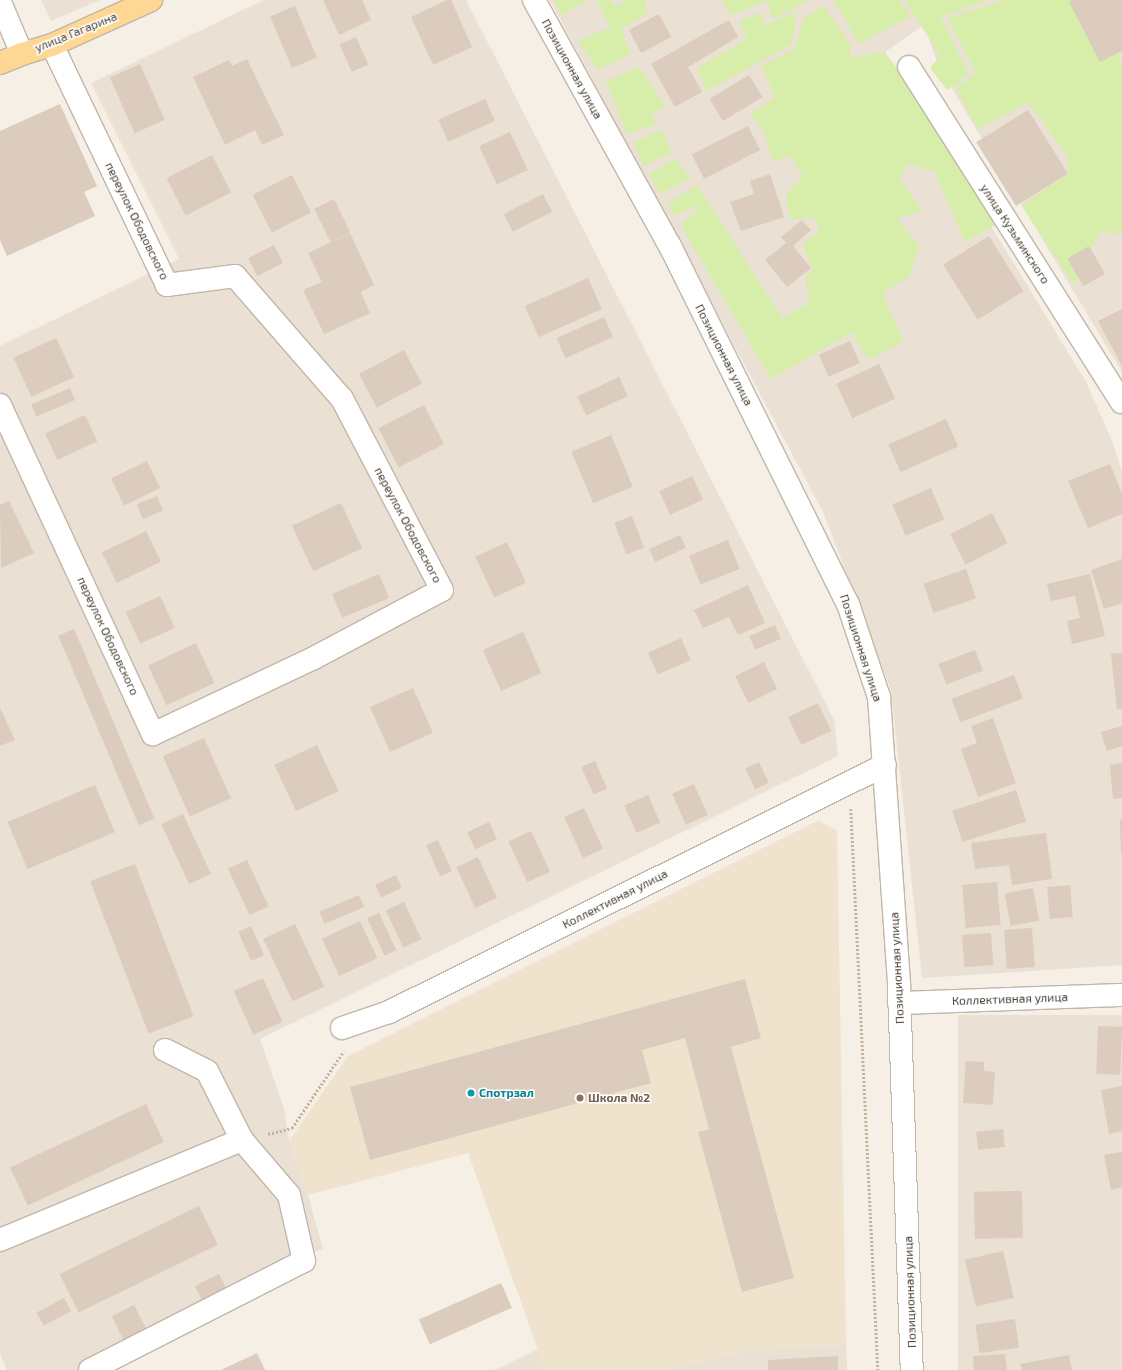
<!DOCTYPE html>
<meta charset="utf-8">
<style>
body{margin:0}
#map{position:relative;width:1122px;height:1370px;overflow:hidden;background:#f5efe6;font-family:"Exo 2",sans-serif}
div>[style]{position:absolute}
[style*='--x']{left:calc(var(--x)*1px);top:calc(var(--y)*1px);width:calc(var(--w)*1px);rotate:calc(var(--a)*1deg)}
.residential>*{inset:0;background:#eae0d3;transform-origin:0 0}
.education>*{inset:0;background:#f0e3ce}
.green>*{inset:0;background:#d6eeaa;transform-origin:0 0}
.building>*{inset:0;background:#dbccbd;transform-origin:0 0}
.path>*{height:2.5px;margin-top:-1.25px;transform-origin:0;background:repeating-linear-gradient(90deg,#c5b097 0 2px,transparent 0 4px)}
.roads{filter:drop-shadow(1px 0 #c2b6a7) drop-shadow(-1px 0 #c2b6a7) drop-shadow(0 1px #c2b6a7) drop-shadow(0 -1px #c2b6a7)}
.minor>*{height:22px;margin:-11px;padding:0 11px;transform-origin:11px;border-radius:11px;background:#fff}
.major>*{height:22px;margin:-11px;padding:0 11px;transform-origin:11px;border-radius:11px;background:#ffd795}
.dots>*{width:11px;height:11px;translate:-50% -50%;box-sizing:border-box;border:2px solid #fff;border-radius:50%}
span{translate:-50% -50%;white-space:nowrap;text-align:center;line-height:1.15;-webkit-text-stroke:3px #fff;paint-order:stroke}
.street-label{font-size:12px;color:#493f34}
.culture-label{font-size:12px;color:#0d838f;font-weight:700}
.left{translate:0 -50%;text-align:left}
.education-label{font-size:12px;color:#785e54;font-weight:700}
</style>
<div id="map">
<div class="residential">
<div style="clip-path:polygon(41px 0,100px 0,51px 21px)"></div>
<div style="clip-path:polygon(264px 0,466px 0,834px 720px,838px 756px,260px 1039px,284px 1109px,289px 1141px,308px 1195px,323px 1249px,287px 1263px,77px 1370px,7px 1370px,0 1353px,0 346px,179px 259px,91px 83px)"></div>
<div style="clip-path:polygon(550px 0,1122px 0,1122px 372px,939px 67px,924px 25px,885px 52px,1086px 382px,1112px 441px,1122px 472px,1122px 965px,922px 978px,891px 690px,823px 512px)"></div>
<div style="left:1122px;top:1015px;width:355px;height:164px;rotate:90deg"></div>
<div style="clip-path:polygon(846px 1344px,847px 1370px,663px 1370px,748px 1351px)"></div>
<div style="clip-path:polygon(538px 1349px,545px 1370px,495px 1370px)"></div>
</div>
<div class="education">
<div style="clip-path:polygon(819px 820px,837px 831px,846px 1344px,748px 1351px,663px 1370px,545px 1370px,468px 1153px,308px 1195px,289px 1141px,348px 1056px)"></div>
</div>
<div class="green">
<div style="clip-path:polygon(555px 0,588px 0,561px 15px)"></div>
<div style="clip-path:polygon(597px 0,610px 0,615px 6px,629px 0,645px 0,648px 13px,621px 29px,631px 54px,598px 70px,578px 41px,610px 27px)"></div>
<div style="clip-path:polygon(721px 0,810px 0,772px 19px,768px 1px,731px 15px)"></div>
<div style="clip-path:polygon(834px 0,899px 0,911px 16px,859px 44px)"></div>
<div style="clip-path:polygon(905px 0,988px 0,941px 17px,969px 74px,947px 90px,930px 68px,940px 56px)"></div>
<div style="clip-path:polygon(1004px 0,1122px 0,1106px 32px,1122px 63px,1122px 234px,1100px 232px,1074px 285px,1022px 206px,1069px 172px,1068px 156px,1028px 102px,978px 129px,956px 88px,976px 73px,948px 18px)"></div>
<div style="clip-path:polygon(823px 5px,850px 44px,850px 58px,885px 52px,951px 144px,999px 223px,965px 242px,934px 171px,907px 164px,899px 179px,923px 211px,897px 218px,919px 246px,909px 277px,883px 292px,887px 305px,904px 342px,868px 360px,852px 332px,771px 379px,681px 225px,702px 203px,675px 216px,668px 203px,697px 185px,783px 319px,810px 302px,805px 278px,813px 269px,802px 245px,819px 231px,815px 217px,790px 220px,786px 193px,804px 176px,790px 156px,773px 162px,763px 129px,750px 114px,774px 98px,770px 84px,761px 66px,796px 48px,803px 19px)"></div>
<div style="clip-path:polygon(797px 11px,792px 44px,707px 91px,697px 68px,747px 39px,739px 21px,760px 13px,766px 25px)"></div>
<div style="clip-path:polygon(639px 67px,665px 106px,651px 115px,656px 124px,627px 134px,606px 81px)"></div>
<div style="left:662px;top:130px;width:25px;height:31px;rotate:67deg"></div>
<div style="clip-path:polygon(675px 159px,691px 177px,660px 194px,649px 174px)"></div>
</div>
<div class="building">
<div style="clip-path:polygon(323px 0,362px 0,371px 20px,339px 35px)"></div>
<div style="clip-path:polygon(447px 0,451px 0,472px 47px,433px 65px,411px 17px)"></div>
<div style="clip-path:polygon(1072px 0,1122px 0,1122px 51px,1100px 62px,1069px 2px)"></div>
<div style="left:295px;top:6px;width:56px;height:27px;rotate:67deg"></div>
<div style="left:659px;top:14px;width:26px;height:34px;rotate:62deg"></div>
<div style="clip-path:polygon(729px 20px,738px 37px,688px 67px,702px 92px,675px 107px,651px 64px)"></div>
<div style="left:356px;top:37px;width:30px;height:18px;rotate:66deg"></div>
<div style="clip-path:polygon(247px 59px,284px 135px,262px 145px,255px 130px,225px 145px,193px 77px,229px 60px,232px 66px)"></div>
<div style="left:140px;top:64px;width:61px;height:33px;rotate:66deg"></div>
<div style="left:749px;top:75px;width:26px;height:46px;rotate:59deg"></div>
<div style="left:485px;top:99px;width:24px;height:51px;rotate:66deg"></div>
<div style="clip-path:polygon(60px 104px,97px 186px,84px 192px,95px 216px,7px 256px,0 240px,0 131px)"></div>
<div style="left:1028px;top:110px;width:75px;height:61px;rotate:58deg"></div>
<div style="left:748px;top:126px;width:27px;height:63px;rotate:63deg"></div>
<div style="left:510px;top:132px;width:42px;height:34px;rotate:65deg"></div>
<div style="left:212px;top:155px;width:42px;height:51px;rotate:63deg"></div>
<div style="clip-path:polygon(770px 174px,784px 217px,741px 231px,730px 202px,754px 194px,750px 181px)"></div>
<div style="left:292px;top:175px;width:42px;height:44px;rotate:63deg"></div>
<div style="left:543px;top:194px;width:20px;height:44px;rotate:63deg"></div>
<div style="left:334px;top:199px;width:37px;height:22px;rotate:64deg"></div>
<div style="clip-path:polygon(802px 220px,811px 230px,793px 246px,811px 268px,787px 287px,765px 260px,786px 243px,781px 237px)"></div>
<div style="clip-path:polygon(350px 233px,374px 285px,361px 292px,370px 313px,324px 334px,303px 290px,322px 282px,308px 253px)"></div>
<div style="left:989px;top:236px;width:65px;height:54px;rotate:58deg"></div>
<div style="left:274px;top:245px;width:20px;height:29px;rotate:63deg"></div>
<div style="left:1089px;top:246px;width:32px;height:25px;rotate:60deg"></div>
<div style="left:588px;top:278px;width:34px;height:69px;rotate:66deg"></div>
<div style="clip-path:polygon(1122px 309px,1122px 366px,1098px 321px)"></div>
<div style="left:604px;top:317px;width:22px;height:52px;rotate:66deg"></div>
<div style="left:56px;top:338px;width:43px;height:47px;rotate:65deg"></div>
<div style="left:850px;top:341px;width:24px;height:34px;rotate:66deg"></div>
<div style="left:404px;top:350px;width:38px;height:51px;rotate:62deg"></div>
<div style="left:879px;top:364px;width:38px;height:47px;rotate:65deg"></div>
<div style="left:619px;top:377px;width:21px;height:46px;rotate:65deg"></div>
<div style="left:70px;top:388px;width:13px;height:42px;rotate:67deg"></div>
<div style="left:424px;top:405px;width:44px;height:51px;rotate:63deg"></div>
<div style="left:85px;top:415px;width:29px;height:44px;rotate:65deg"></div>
<div style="left:946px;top:419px;width:30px;height:63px;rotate:66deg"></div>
<div style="left:611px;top:435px;width:56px;height:43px;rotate:67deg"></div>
<div style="left:147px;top:461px;width:30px;height:40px;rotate:64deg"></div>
<div style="clip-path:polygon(1110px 464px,1122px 494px,1122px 514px,1088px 528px,1068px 481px)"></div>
<div style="left:692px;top:476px;width:26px;height:36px;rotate:65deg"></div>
<div style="left:931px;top:488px;width:34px;height:42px;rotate:67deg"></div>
<div style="left:157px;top:496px;width:16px;height:22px;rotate:68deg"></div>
<div style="clip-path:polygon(9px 501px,34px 553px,1px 568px,0 505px)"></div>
<div style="left:341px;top:503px;width:50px;height:54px;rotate:65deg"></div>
<div style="left:992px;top:513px;width:34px;height:47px;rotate:63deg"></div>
<div style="left:632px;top:516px;width:34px;height:19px;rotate:69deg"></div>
<div style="left:146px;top:531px;width:34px;height:49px;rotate:64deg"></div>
<div style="left:680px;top:535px;width:14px;height:34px;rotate:65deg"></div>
<div style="left:728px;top:540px;width:31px;height:42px;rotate:68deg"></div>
<div style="left:507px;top:542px;width:45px;height:35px;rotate:65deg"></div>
<div style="clip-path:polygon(1122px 559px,1122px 603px,1104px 609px,1091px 570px)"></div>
<div style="left:966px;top:569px;width:31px;height:45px;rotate:71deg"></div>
<div style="left:379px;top:574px;width:26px;height:51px;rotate:67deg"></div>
<div style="clip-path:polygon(1090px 574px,1105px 636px,1072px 644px,1067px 621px,1080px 618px,1075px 596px,1051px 601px,1047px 584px)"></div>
<div style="clip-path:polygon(748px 585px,765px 623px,738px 635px,729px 617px,703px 628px,694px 610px)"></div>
<div style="left:160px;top:596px;width:35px;height:38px;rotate:65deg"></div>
<div style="left:775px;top:625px;width:15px;height:28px;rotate:67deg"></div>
<div style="left:74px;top:629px;width:206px;height:17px;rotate:67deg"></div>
<div style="left:523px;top:632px;width:45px;height:44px;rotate:66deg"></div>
<div style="left:681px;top:638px;width:24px;height:36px;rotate:66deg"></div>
<div style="left:196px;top:643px;width:44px;height:53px;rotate:65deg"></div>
<div style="left:975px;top:650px;width:22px;height:39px;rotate:69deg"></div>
<div style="clip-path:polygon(1122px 653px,1122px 709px,1117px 709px,1111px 654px)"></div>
<div style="left:764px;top:662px;width:30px;height:32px;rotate:64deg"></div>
<div style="left:1014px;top:675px;width:25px;height:67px;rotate:69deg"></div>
<div style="left:413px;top:688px;width:49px;height:47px;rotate:66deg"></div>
<div style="left:818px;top:703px;width:31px;height:33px;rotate:65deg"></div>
<div style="clip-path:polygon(0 708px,15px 740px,0 746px)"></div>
<div style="clip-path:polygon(993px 718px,1016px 783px,978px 797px,961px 749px,977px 743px,971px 726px)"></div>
<div style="clip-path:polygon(1122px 726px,1122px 746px,1107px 751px,1101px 732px)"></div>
<div style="left:204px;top:738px;width:66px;height:45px;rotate:66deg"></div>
<div style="left:317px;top:745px;width:51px;height:47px;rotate:65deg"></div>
<div style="left:595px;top:761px;width:30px;height:15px;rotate:66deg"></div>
<div style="left:759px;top:762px;width:23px;height:15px;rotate:65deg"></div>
<div style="clip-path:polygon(1122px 763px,1122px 798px,1113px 799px,1110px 765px)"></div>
<div style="left:694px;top:784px;width:34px;height:24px;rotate:66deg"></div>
<div style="left:95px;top:785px;width:51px;height:95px;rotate:67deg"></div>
<div style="left:1016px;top:790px;width:33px;height:67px;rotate:72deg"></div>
<div style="left:648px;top:795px;width:30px;height:26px;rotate:66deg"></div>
<div style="left:584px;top:808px;width:45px;height:22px;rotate:65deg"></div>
<div style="left:183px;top:814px;width:66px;height:24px;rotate:65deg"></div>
<div style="clip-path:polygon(1120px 820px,1122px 820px,1122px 854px,1121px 854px)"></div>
<div style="left:489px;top:822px;width:19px;height:24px;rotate:65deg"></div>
<div style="left:531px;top:831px;width:45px;height:25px;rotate:65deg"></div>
<div style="clip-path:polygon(1046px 833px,1052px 879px,1012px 885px,1009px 865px,975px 869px,971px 843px)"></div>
<div style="left:438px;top:840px;width:34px;height:13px;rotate:66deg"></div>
<div style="left:478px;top:857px;width:45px;height:24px;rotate:65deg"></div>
<div style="left:247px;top:860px;width:51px;height:21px;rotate:65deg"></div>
<div style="left:135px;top:864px;width:163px;height:48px;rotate:69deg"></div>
<div style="left:396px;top:875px;width:14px;height:23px;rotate:65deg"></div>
<div style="left:997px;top:882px;width:43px;height:35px;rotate:85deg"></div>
<div style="left:1070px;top:885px;width:32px;height:23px;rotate:85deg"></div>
<div style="left:1033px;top:888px;width:33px;height:29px;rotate:79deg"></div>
<div style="left:359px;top:895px;width:13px;height:43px;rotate:67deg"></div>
<div style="left:404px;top:902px;width:41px;height:20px;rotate:65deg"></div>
<div style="left:379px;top:913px;width:41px;height:13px;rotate:65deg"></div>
<div style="left:360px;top:921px;width:41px;height:42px;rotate:65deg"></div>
<div style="left:295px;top:924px;width:69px;height:35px;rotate:65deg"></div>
<div style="left:251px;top:926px;width:32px;height:14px;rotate:66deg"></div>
<div style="left:1032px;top:928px;width:39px;height:28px;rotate:86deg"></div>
<div style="left:991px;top:933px;width:32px;height:29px;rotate:86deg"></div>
<div style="left:263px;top:978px;width:48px;height:32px;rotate:66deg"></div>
<div style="clip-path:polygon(745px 979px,761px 1038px,731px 1047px,794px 1278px,742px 1292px,698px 1132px,709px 1129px,685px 1038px,642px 1050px,651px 1083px,370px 1160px,350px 1087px)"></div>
<div style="left:1098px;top:1026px;width:24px;height:48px;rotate:2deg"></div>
<div style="clip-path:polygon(966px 1061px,984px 1062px,984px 1071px,995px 1072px,993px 1105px,963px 1103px)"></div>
<div style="clip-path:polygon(1122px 1086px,1122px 1131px,1109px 1134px,1101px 1090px)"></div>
<div style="left:146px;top:1104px;width:42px;height:150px;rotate:65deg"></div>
<div style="left:1003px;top:1129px;width:18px;height:27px;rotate:84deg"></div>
<div style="clip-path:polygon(1122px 1152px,1122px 1187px,1111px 1190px,1104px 1155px)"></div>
<div style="left:1022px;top:1191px;width:47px;height:48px;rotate:89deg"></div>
<div style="left:199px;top:1206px;width:43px;height:155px;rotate:64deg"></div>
<div style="left:1003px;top:1251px;width:48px;height:39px;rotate:77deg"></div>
<div style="left:219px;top:1274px;width:18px;height:27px;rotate:63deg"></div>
<div style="left:501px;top:1283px;width:27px;height:90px;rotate:66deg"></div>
<div style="left:64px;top:1298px;width:15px;height:31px;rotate:62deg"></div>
<div style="left:134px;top:1305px;width:29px;height:25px;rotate:63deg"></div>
<div style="left:1015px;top:1319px;width:29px;height:40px;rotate:82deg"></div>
<div style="clip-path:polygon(257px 1353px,265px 1370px,221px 1370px)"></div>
<div style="clip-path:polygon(1005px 1354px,1007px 1370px,974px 1370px,973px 1356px)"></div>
<div style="clip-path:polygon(1069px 1355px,1072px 1370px,1022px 1370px,1020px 1364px)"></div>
<div style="clip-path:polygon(838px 1356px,838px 1370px,768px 1370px,768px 1360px)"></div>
</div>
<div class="path">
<div style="--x:851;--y:809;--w:562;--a:87.24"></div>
<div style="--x:268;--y:1134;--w:25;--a:-14"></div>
<div style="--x:292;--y:1128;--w:92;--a:-56.1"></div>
</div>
<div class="roads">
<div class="minor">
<div style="--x:534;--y:0;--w:281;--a:61.1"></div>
<div style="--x:670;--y:246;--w:400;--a:63.6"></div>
<div style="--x:848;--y:604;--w:98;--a:71.6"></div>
<div style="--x:879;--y:697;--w:290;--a:86"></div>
<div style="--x:899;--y:986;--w:384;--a:88.1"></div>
<div style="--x:0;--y:2;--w:56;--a:67.1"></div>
<div style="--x:909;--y:67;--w:397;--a:57.6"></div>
<div style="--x:0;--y:405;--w:363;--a:65.1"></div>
<div style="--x:153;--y:734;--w:176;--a:-25.3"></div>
<div style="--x:312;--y:659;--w:147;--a:-28"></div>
<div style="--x:442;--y:590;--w:216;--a:-117.6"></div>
<div style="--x:342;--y:399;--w:163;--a:-131"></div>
<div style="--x:235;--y:276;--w:69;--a:172.5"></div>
<div style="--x:167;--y:285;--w:266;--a:-115.6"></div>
<div style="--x:899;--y:1003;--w:223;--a:-2.1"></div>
<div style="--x:342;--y:1028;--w:50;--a:-18.8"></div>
<div style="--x:389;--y:1012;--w:554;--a:-26.47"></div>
<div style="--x:0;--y:1240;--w:262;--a:-22.5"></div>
<div style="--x:242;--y:1140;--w:77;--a:-116.9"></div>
<div style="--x:207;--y:1071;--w:47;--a:-153.4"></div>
<div style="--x:90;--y:1370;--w:240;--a:-27"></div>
<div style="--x:304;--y:1261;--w:68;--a:-102.8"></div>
<div style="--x:289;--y:1195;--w:72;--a:-130.5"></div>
</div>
<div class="major">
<div style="--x:0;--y:63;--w:24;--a:-22"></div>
<div style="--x:22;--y:54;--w:31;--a:-17"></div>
<div style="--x:52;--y:45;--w:109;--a:-24.4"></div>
</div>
</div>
<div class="dots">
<div style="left:471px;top:1093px;background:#0f9aa8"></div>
<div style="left:580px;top:1098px;background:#8d6e63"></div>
</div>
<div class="street-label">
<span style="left:76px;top:32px;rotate:-22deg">улица Гагарина</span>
<span style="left:572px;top:69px;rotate:61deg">Позиционная улица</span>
<span style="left:137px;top:221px;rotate:64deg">переулок Ободовского</span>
<span style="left:1015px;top:234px;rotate:57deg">улица Кузьминского</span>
<span style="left:724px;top:355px;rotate:63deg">Позиционная улица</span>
<span style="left:408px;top:525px;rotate:62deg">переулок Ободовского</span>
<span style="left:108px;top:636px;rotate:65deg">переулок Ободовского</span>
<span style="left:861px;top:648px;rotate:72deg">Позиционная улица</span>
<span style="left:615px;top:899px;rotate:-27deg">Коллективная улица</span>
<span style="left:897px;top:968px;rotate:-93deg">Позиционная улица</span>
<span style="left:1010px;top:999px;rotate:-2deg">Коллективная улица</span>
<span style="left:910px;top:1292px;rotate:-92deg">Позиционная улица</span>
</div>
<div class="culture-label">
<span class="left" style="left:479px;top:1093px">Спотрзал</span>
</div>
<div class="education-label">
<span class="left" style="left:588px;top:1098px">Школа №2</span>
</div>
</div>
